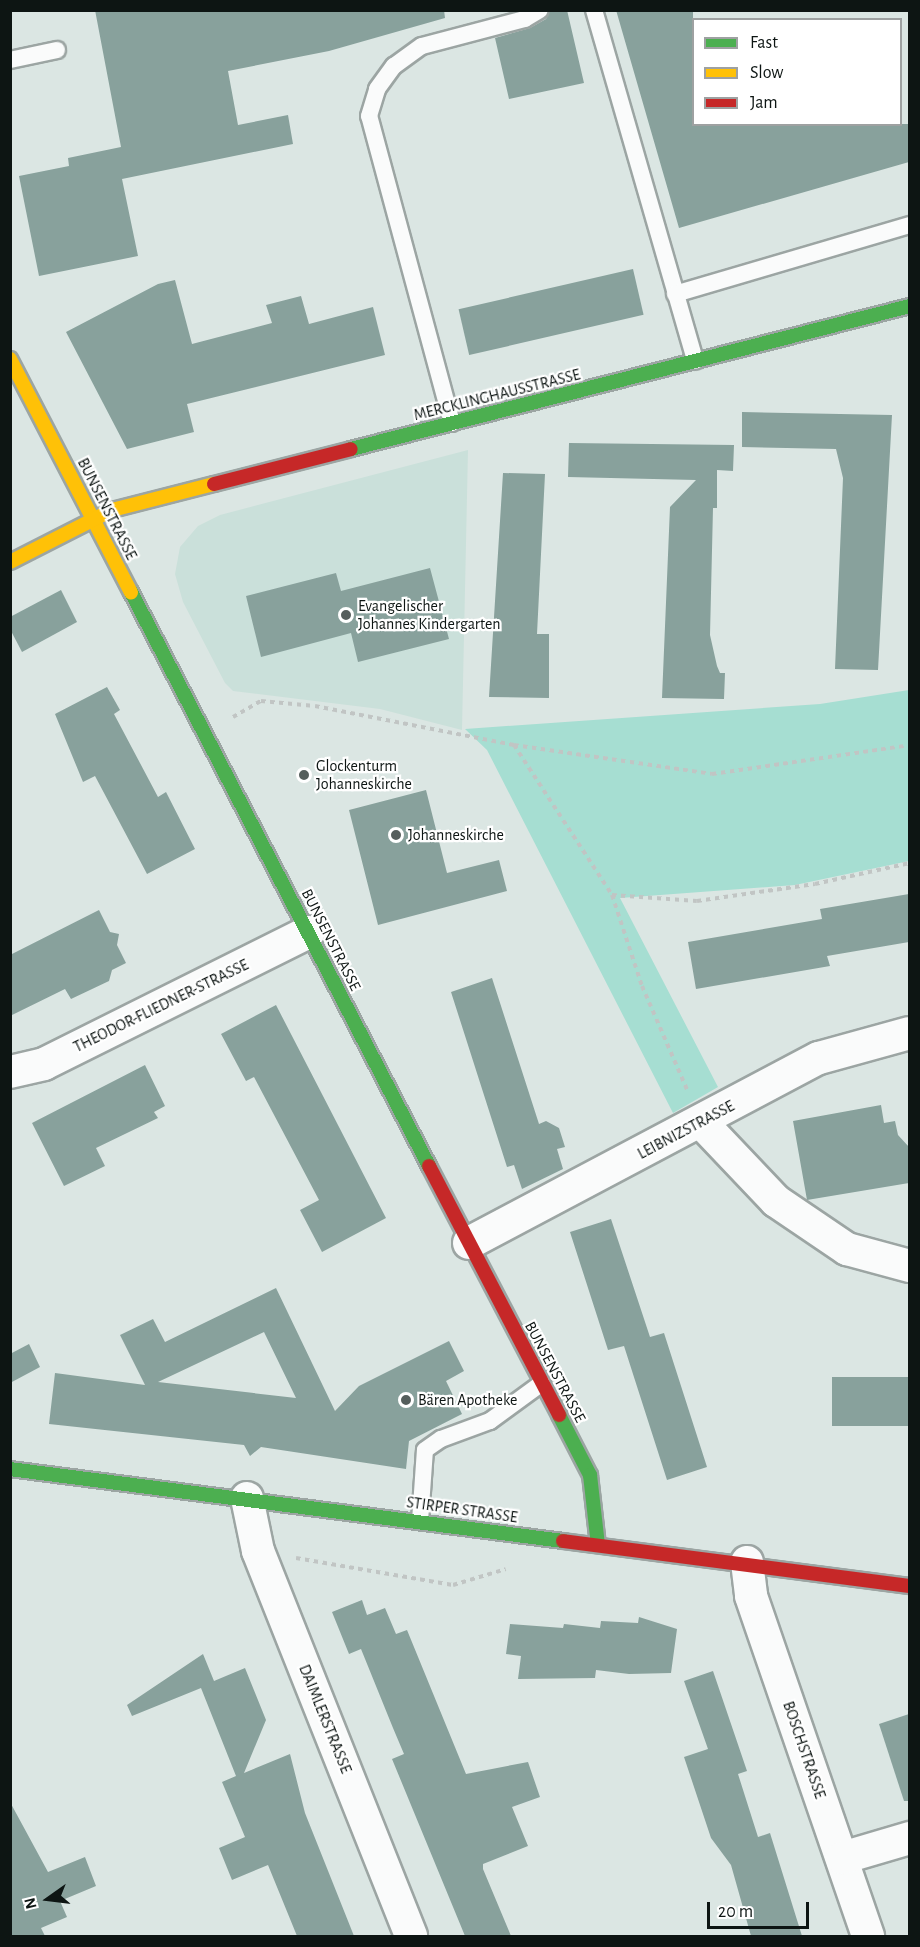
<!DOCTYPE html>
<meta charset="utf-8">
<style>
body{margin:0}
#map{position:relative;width:920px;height:1947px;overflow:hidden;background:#dbe6e3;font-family:"Alegreya Sans",sans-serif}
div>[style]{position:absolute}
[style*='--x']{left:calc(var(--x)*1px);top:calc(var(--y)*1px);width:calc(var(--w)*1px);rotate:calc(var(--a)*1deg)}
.built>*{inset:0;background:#cae0da}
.green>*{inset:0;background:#a6ded2}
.building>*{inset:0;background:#88a19c;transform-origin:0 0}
.path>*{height:4px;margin-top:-2px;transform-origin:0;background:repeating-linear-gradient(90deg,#c1c5c4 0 4.5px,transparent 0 9px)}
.roads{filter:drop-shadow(2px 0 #9ca5a3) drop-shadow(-2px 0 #9ca5a3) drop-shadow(0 2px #9ca5a3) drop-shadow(0 -2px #9ca5a3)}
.lane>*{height:16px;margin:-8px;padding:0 8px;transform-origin:8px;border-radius:8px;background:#fafbfb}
.street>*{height:32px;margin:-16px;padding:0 16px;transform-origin:16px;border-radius:16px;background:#fafbfb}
.fast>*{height:14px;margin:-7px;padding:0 7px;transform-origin:7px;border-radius:7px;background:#4caf50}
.slow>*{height:14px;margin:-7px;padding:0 7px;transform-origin:7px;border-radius:7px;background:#ffc107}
.jam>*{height:14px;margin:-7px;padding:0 7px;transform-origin:7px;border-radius:7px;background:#c62828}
.dots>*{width:16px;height:16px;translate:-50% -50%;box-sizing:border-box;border:3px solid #fff;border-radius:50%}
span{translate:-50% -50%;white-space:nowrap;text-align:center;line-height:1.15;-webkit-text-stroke:4.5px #fff;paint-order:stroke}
.street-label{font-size:16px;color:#0d1513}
.poi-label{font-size:16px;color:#0d1513}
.left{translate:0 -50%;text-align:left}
.frame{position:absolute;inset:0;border:12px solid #0d1513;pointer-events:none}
.legend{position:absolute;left:692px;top:18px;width:210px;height:108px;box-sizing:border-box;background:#fff;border:2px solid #9ea1a1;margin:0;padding:8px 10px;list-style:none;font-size:18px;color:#0d1513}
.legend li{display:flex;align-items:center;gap:12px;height:30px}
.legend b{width:30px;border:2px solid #9ea1a1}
.north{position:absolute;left:18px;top:1869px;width:60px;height:60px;-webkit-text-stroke:4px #fff;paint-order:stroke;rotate:256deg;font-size:16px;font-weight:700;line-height:24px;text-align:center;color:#0d1513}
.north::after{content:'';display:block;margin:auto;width:21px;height:27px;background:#0d1513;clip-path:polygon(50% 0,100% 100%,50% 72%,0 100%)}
.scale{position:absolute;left:707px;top:1902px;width:102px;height:27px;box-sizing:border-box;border:3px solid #0d1513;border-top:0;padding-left:8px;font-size:18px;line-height:21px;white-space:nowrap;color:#0d1513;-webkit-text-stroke:4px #fff;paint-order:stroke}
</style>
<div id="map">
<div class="built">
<div style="clip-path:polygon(468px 450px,462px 730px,380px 709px,233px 691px,225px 683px,183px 602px,175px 574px,180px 547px,198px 526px,220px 515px)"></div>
</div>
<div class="green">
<div style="clip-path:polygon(909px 690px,909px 861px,795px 885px,620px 898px,718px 1087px,673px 1113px,487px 750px,465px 729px,820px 704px)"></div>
</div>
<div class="building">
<div style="clip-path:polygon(95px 10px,444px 10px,445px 18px,329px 51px,228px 71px,238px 125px,288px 115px,293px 144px,122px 179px,138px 256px,39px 276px,19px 176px,69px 166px,68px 158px,121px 147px)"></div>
<div style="clip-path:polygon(550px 10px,567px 10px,584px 83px,509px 99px,495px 38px,530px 28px,546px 19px)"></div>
<div style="clip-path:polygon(616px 10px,693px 10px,693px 124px,909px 124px,909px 162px,679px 228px)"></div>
<div style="left:633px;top:269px;width:47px;height:179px;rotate:77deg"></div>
<div style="clip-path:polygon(175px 280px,192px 344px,272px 323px,266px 305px,301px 296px,309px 324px,373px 307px,385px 355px,187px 404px,194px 432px,127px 449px,66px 332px,158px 284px)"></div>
<div style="clip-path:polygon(742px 412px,892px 415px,878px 670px,835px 669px,843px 478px,836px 449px,742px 447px)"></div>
<div style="clip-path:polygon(569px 443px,734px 445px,733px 471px,717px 470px,717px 508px,713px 508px,710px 635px,717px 666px,720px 673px,725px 673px,724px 699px,662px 698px,670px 507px,696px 480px,568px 477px)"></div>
<div style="clip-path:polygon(503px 473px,545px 474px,537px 634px,549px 634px,549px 698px,489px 697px)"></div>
<div style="clip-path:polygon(430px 568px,449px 639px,358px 662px,351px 633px,261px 657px,246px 596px,336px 573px,341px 591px)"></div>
<div style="clip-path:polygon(61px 590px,77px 622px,22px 652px,10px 629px,10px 617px)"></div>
<div style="clip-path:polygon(107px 687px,120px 710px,114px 714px,158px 797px,166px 792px,195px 849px,147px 874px,95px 776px,83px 782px,55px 714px)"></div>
<div style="clip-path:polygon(426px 790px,447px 873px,499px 860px,507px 891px,378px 925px,349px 810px)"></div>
<div style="clip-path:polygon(909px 894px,909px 942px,827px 956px,830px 966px,696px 989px,688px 942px,822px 919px,820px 909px)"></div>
<div style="clip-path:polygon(99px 910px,110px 932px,119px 934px,117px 945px,126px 963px,112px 970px,109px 981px,71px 999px,65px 989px,10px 1016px,10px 955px)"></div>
<div style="clip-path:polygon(492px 978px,539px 1124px,546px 1121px,559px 1128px,565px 1147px,557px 1149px,563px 1169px,522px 1189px,514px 1165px,507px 1167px,451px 992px)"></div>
<div style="clip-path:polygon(276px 1005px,386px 1218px,322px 1252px,300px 1210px,319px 1200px,254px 1077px,246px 1081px,221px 1034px)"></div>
<div style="clip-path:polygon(145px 1065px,165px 1106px,154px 1112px,158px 1118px,96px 1148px,105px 1166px,64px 1186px,32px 1123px)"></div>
<div style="clip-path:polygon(881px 1105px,884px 1123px,895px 1121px,898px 1135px,909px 1147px,909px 1183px,807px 1200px,793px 1121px)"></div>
<div style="clip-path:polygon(611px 1219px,650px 1337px,664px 1333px,707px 1467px,667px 1480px,624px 1346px,608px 1350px,570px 1232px)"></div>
<div style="clip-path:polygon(evenodd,276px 1288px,335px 1411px,359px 1386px,449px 1341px,464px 1371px,446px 1381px,462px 1414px,409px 1441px,406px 1469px,261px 1447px,250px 1456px,244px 1445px,49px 1424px,55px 1373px,145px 1385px,120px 1335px,153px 1319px,165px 1342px,276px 1288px,264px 1332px,296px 1398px,158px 1382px,264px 1332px)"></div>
<div style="clip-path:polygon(29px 1344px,40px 1367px,10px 1383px,10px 1354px)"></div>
<div style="left:909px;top:1377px;width:49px;height:77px;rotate:90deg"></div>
<div style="clip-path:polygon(362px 1600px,367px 1615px,385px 1608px,396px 1634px,407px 1630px,466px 1774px,528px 1762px,540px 1797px,512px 1807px,528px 1846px,483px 1864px,483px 1869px,511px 1936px,465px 1936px,392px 1759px,404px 1754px,393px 1728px,361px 1649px,349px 1654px,332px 1612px)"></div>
<div style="clip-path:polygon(639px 1617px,677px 1629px,671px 1673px,629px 1674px,596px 1670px,595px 1678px,518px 1679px,521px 1656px,506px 1654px,510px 1624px,563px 1628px,564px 1624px,600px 1628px,601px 1621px,638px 1623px)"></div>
<div style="clip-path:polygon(203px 1654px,214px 1681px,245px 1668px,266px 1720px,244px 1773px,290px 1754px,305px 1813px,354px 1936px,297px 1936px,268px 1865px,232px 1880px,219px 1848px,245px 1837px,222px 1782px,236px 1776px,201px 1688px,132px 1716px,127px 1705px)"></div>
<div style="clip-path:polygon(713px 1671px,747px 1771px,738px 1774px,758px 1837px,770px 1833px,802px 1936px,751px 1936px,731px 1865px,711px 1838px,684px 1757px,708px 1749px,684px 1681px)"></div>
<div style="clip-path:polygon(909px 1714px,909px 1801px,904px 1801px,879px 1724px)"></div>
<div style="clip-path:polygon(10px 1802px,48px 1872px,85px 1857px,96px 1886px,60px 1901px,67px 1917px,41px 1928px,45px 1936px,10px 1936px)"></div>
</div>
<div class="path">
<div style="--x:233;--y:717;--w:32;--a:-30"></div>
<div style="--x:261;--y:701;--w:54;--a:5.3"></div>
<div style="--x:315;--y:706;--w:203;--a:11.1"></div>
<div style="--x:514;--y:745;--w:200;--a:8.3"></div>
<div style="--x:712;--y:774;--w:200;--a:-8.3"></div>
<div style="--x:514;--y:745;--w:179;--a:56.8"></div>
<div style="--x:612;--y:895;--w:96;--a:71.8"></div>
<div style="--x:642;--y:986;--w:116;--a:66.5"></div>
<div style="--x:612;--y:895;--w:85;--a:4"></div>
<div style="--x:697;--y:901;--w:119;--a:-8.2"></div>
<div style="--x:815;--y:884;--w:97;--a:-12.5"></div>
<div style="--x:296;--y:1558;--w:159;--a:9.8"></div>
<div style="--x:453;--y:1585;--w:55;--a:-16.8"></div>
</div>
<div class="roads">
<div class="lane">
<div style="--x:594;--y:10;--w:365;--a:73.9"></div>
<div style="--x:10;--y:60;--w:48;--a:-12"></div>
<div style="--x:675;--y:294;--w:245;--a:-16.4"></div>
<div style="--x:452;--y:423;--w:318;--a:-105.1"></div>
<div style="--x:369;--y:116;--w:28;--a:-73"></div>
<div style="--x:377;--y:89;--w:29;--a:-54"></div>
<div style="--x:394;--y:66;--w:34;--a:-36"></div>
<div style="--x:422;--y:46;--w:106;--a:-14.7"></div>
<div style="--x:525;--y:19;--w:17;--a:-31"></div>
<div style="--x:420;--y:1521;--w:71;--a:-86"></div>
<div style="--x:425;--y:1450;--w:19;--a:-35"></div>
<div style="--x:441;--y:1439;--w:52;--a:-20.2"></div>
<div style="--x:490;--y:1421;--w:64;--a:-36.2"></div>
</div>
<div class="street">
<div style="--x:10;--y:1072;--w:35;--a:-13"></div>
<div style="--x:44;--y:1064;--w:296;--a:-26.5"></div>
<div style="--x:701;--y:1122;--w:109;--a:46.5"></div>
<div style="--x:776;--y:1201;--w:86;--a:34.1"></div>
<div style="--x:847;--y:1249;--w:65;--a:15.1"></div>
<div style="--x:469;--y:1243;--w:396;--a:-27.9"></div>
<div style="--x:819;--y:1058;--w:94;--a:-15.4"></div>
<div style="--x:247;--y:1498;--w:54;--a:78.3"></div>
<div style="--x:258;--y:1551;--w:414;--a:68.3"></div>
<div style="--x:747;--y:1562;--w:34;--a:83"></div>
<div style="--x:751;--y:1596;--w:360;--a:71"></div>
<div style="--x:842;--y:1858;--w:71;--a:-16.4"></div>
</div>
<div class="fast">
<div style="--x:351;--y:449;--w:577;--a:-14.35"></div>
<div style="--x:131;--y:592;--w:647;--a:62.56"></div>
<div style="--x:559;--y:1415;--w:68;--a:62.7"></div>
<div style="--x:590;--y:1475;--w:70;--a:83.5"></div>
<div style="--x:10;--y:1469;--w:558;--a:7.42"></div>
</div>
<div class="slow">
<div style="--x:10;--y:359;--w:263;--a:62.6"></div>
<div style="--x:10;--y:562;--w:114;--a:-27"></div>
<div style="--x:112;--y:510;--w:105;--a:-14.3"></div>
</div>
<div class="jam">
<div style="--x:214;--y:484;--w:141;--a:-14.3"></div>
<div style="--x:429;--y:1166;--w:281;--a:62.4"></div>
<div style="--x:563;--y:1541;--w:350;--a:7.4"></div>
</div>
</div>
<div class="dots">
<div style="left:346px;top:615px;background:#555e5c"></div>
<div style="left:304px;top:775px;background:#555e5c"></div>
<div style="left:396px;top:835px;background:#555e5c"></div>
<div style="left:406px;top:1400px;background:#555e5c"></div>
</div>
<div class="street-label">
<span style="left:497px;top:395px;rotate:-14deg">MERCKLINGHAUSSTRASSE</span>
<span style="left:107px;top:509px;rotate:63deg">BUNSENSTRASSE</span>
<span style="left:331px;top:940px;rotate:63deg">BUNSENSTRASSE</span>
<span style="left:161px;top:1006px;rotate:-26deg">THEODOR-FLIEDNER-STRASSE</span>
<span style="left:686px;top:1130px;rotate:-28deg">LEIBNIZSTRASSE</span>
<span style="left:555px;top:1372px;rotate:62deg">BUNSENSTRASSE</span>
<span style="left:462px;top:1510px;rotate:8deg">STIRPER STRASSE</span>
<span style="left:325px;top:1719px;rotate:68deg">DAIMLERSTRASSE</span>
<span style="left:804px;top:1750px;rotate:71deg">BOSCHSTRASSE</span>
</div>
<div class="poi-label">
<span class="left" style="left:358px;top:615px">Evangelischer<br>Johannes Kindergarten</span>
<span class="left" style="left:316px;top:775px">Glockenturm<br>Johanneskirche</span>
<span class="left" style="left:408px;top:835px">Johanneskirche</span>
<span class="left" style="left:418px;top:1400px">Bären Apotheke</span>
</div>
<div class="frame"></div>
<ul class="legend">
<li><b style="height:8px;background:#4caf50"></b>Fast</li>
<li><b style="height:8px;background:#ffc107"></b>Slow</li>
<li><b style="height:8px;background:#c62828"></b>Jam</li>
</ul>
<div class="north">N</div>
<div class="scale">20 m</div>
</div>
